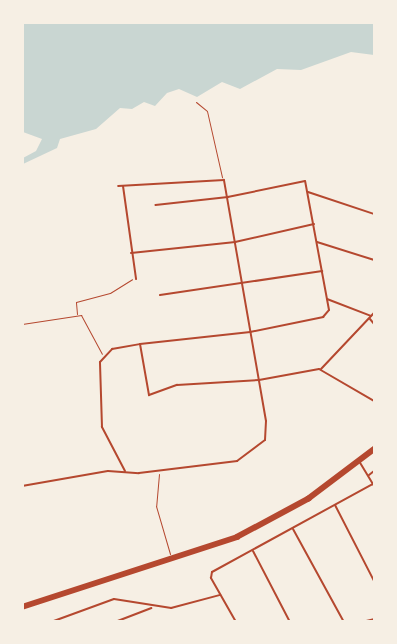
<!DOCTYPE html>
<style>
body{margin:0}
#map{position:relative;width:397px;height:644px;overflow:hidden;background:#f6efe4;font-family:"Open Sans",sans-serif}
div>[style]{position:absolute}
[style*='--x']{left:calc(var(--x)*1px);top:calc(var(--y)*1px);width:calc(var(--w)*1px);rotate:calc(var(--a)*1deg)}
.water>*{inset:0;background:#c9d6d2}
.path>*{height:1px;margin:-0.5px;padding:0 0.5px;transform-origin:0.5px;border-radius:0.5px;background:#b5482f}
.service>*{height:2px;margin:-1px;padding:0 1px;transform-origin:1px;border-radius:1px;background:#b5482f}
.trunk>*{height:5.5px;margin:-2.75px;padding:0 2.75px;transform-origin:2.75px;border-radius:2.75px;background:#b5482f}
span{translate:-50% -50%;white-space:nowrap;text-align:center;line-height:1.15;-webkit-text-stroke:4px #f6efe4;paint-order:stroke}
.frame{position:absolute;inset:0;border:24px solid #f6efe4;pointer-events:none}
</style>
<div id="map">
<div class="water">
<div style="clip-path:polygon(23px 22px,374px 23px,374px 55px,351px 52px,301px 70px,277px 69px,240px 89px,222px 82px,197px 97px,179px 89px,167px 93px,155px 106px,144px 102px,132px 109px,120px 108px,96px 129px,60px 139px,57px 148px,23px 164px,23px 158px,36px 151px,42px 139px,23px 132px)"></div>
</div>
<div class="path">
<div style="--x:196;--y:102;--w:14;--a:39"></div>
<div style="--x:207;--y:111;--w:68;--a:77.2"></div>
<div style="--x:77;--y:314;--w:12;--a:-95"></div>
<div style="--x:76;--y:302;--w:35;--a:-15"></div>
<div style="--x:110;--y:293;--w:26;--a:-32"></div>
<div style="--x:22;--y:324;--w:60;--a:-8.7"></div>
<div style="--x:81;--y:315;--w:44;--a:61.7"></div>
<div style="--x:159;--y:474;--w:32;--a:95"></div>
<div style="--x:156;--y:506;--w:50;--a:73.7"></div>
</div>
<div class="service">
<div style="--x:123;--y:186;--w:94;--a:82"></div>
<div style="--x:308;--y:192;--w:70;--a:18.4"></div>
<div style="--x:317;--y:242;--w:60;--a:17.5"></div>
<div style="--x:131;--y:253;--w:105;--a:-6"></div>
<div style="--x:235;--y:242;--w:81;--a:-12.8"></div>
<div style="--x:160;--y:295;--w:164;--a:-8.4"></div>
<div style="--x:327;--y:299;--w:47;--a:21.1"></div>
<div style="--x:370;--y:319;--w:6;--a:51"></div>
<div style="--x:140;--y:344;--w:111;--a:-6.2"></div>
<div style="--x:250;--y:332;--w:75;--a:-11.6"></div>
<div style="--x:323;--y:317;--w:9;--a:-49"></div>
<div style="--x:329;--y:310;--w:131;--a:-100.5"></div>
<div style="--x:305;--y:181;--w:79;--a:168.3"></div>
<div style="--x:228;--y:197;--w:73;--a:173.7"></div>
<div style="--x:321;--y:369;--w:77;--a:-46.6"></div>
<div style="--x:359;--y:461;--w:29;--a:59"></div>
<div style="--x:125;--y:471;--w:50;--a:-117.6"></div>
<div style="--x:102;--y:427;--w:65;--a:-91.8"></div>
<div style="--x:100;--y:362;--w:18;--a:-47"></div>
<div style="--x:112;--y:349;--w:28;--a:-10"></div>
<div style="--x:140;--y:344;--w:52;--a:80"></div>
<div style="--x:149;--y:395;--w:30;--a:-20"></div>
<div style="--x:177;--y:385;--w:82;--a:-3.5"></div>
<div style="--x:259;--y:380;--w:61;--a:-10.4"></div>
<div style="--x:319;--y:369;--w:64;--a:30.2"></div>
<div style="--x:369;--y:475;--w:6;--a:-39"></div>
<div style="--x:22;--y:486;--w:87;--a:-9.9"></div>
<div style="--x:108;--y:471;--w:31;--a:4"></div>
<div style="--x:139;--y:473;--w:99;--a:-7"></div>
<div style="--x:237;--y:461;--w:35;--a:-37"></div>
<div style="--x:265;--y:440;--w:19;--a:-87"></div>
<div style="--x:266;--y:421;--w:245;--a:-99.9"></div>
<div style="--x:224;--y:180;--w:106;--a:176.8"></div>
<div style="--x:335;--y:505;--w:85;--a:62.8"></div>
<div style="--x:293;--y:529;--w:106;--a:61.3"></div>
<div style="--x:253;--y:551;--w:80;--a:62.5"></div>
<div style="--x:51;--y:622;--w:67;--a:-20.1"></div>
<div style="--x:114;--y:599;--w:58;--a:9"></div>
<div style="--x:171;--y:608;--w:51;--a:-14.9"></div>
<div style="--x:115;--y:622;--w:39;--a:-21"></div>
<div style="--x:236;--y:622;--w:51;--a:-119.6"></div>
<div style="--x:211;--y:578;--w:6;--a:-81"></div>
<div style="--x:212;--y:572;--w:183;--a:-28.7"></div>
<div style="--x:362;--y:622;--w:12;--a:-14"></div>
</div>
<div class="trunk">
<div style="--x:22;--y:607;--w:226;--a:-18"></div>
<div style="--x:237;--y:537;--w:81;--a:-28.2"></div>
<div style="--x:308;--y:499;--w:83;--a:-37.1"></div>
</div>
<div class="frame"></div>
</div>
